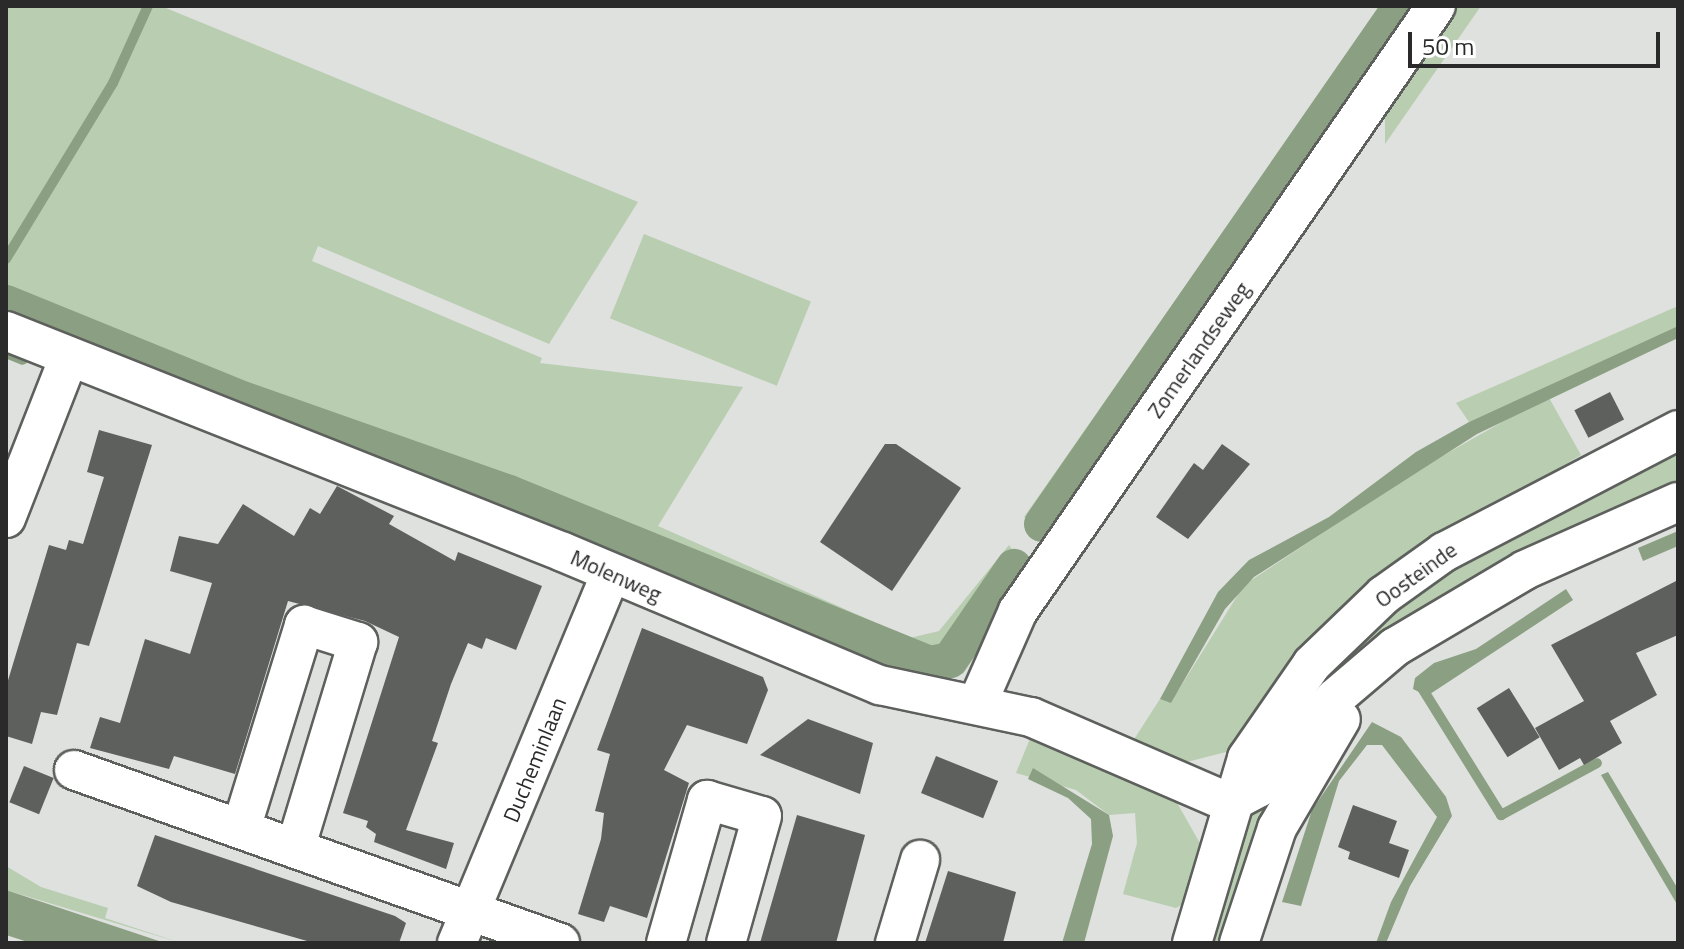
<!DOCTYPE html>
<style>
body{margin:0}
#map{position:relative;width:1684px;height:949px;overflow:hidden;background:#dee1dd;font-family:"Titillium Web",sans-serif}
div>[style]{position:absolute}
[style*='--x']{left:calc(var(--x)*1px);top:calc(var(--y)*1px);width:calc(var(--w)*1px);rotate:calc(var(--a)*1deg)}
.green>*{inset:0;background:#b9cdb1;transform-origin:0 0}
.water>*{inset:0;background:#8b9f82}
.stream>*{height:10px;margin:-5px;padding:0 5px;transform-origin:5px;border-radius:5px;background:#8b9f82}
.canal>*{height:36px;margin:-18px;padding:0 18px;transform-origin:18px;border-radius:18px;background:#8b9f82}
.building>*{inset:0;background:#5d605c;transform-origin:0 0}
.roads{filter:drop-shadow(2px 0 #5d605c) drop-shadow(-2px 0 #5d605c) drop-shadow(0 2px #5d605c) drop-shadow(0 -2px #5d605c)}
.minor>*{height:38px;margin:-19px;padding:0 19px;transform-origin:19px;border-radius:19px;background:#fff}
span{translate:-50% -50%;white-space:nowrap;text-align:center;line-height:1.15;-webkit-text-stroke:8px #fff;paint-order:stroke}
.street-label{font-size:22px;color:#292a29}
.frame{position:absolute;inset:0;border:8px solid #292a29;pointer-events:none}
.scale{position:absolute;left:1408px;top:32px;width:252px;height:36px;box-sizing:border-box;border:4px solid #292a29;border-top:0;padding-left:10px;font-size:24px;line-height:28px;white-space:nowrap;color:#292a29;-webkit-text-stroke:6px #fff;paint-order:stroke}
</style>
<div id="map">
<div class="green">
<div style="clip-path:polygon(6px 6px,161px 6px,638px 202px,549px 344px,318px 246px,312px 261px,542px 358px,540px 363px,743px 387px,658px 526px,910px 638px,939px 631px,1009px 545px,1030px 575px,963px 674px,953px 666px,946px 676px,894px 657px,888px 672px,6px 324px)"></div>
<div style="clip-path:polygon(1381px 6px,1425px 6px,1052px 535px,1047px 533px,1024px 517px)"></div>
<div style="clip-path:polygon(1446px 6px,1481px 6px,1385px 144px,1385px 106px)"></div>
<div style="left:644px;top:234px;width:180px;height:91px;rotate:22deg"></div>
<div style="clip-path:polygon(1678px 306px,1678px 326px,1469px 422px,1456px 403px)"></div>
<div style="clip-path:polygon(1548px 396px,1581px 455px,1421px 550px,1226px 752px,1179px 764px,1131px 744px,1160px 699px,1171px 702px,1244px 585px,1423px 467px)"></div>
<div style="clip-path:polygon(1678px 440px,1678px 490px,1585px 530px,1262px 759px,1305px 695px,1417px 589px)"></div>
<div style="clip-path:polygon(1031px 736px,1176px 801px,1201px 845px,1190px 900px,1176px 908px,1123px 894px,1137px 843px,1135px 813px,1109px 815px,1076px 790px,1016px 773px)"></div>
<div style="clip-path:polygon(1301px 751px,1226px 943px,1209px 943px,1242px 822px)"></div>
<div style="clip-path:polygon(6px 866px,41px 887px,108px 908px,105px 918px,181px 943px,6px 890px)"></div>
</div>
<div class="water">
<div style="clip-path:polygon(1678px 326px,1678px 338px,1477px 434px,1254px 577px,1225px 609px,1171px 703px,1160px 699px,1218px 592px,1249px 560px,1329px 517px,1416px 452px,1469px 422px)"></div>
<div style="clip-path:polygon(1678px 531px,1678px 546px,1643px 561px,1638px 548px)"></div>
<div style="clip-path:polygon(1566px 589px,1573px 600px,1427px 696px,1413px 689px,1415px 678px,1434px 663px,1476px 649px)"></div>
<div style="clip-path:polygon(1372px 722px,1401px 737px,1446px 797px,1452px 816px,1410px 886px,1386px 943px,1376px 943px,1391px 902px,1437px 817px,1382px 745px,1367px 745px,1339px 781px,1301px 906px,1282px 902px,1312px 810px)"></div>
<div style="clip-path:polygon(1033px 768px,1109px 815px,1113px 836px,1084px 943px,1062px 943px,1092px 844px,1091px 819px,1068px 798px,1028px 779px)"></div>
<div style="clip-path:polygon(1608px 772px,1678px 889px,1678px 906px,1601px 775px)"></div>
<div style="clip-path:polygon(6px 890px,165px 943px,31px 943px,6px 935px)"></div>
</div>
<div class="stream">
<div style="--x:6;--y:259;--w:206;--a:-58.7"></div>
<div style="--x:113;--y:83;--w:85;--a:-65.6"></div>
<div style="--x:6;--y:353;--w:18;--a:22"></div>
<div style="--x:268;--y:413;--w:4;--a:-63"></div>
<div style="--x:1422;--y:688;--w:150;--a:58.1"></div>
<div style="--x:1501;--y:815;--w:109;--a:-28.4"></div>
</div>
<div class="canal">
<div style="--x:6;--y:303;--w:258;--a:22.1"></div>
<div style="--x:245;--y:400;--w:280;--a:19.4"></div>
<div style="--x:509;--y:493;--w:454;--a:22.1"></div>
<div style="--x:930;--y:664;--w:20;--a:-11"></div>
<div style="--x:950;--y:660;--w:113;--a:-55.5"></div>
<div style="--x:1042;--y:524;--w:630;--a:-55.28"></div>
</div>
<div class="building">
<div style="left:1610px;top:392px;width:31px;height:40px;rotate:63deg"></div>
<div style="clip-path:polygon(99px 430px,152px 445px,89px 646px,77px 643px,57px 715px,41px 712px,32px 744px,6px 736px,6px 687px,49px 545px,66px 550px,69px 540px,83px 544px,104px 477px,87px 472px)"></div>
<div style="clip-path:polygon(885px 444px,896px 444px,961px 488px,892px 591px,820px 542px)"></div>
<div style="clip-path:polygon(1222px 444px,1250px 464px,1188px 539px,1156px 517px,1194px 463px,1203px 470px)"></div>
<div style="clip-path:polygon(337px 486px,394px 516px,389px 524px,455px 561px,458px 552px,542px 586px,516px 650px,486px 638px,482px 649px,468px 643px,451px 684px,432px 741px,438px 743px,406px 830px,454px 843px,446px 869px,374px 842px,376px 834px,366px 827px,368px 821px,343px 813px,399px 637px,365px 621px,288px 601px,235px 774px,174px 756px,169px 769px,90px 748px,100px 717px,120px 723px,145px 639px,190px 654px,212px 583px,170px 571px,179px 536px,218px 544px,243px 504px,294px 536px,310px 508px,320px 514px)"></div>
<div style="clip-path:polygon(1678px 580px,1678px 635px,1636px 653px,1657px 695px,1610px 721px,1622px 743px,1584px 765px,1580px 758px,1559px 770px,1535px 728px,1584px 701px,1551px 645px)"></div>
<div style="clip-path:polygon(642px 628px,763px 677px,768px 690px,747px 744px,687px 725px,664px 770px,689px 783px,647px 918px,610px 906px,604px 922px,578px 914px,601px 839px,604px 813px,595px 811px,610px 754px,597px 750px)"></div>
<div style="left:1509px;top:688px;width:58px;height:38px;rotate:58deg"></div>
<div style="clip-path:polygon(808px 719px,873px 743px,860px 794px,760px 755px)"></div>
<div style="left:936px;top:756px;width:67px;height:40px;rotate:22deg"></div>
<div style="left:24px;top:766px;width:32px;height:39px;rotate:22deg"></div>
<div style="clip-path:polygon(1353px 805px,1397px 821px,1389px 843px,1409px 850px,1399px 878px,1348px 859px,1350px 852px,1338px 847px)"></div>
<div style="clip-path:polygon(797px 815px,865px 835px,836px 943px,760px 943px)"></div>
<div style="clip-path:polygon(155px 835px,395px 916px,406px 923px,399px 943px,314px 943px,171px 902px,137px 886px)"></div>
<div style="clip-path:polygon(948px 871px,1016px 892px,1003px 943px,925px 943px)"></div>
</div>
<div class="roads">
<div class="minor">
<div style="--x:6;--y:331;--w:599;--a:21.64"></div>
<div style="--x:563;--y:552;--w:344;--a:22.8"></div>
<div style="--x:880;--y:685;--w:154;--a:12"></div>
<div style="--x:1031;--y:717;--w:217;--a:23.4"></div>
<div style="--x:6;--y:518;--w:173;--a:-68.6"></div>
<div style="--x:978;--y:702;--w:99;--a:-66.3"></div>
<div style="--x:1018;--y:611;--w:735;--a:-55.36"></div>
<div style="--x:74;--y:770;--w:516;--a:19.59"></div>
<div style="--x:1230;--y:803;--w:32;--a:-28"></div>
<div style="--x:1258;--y:788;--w:118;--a:-49.5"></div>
<div style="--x:1335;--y:698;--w:79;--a:-40.4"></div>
<div style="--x:1395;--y:647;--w:151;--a:-30.6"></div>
<div style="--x:1525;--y:570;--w:167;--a:-24"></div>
<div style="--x:241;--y:829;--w:214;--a:-72.8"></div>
<div style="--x:304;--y:625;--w:57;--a:17.5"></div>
<div style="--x:358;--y:642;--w:216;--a:106.9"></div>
<div style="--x:457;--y:943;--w:399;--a:-67.4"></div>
<div style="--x:666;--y:943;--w:149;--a:-74"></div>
<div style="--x:707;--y:800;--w:57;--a:16.2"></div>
<div style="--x:762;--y:816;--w:132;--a:105.8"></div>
<div style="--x:895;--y:943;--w:87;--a:-73.2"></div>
<div style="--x:1192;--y:943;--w:193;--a:-73.4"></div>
<div style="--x:1247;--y:758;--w:114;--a:-55.3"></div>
<div style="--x:1312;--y:664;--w:100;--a:-43.8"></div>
<div style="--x:1384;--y:595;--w:74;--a:-35.6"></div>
<div style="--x:1444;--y:552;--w:264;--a:-27.5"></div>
<div style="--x:1239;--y:943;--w:121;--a:-71.7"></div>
<div style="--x:1277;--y:828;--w:126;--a:-59.6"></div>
</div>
</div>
<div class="street-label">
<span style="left:1199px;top:350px;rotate:-55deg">Zomerlandseweg</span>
<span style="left:1416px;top:575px;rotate:-36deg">Oosteinde</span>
<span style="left:616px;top:576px;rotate:24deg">Molenweg</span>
<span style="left:535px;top:760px;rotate:-68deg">Ducheminlaan</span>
</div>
<div class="frame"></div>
<div class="scale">50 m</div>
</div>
